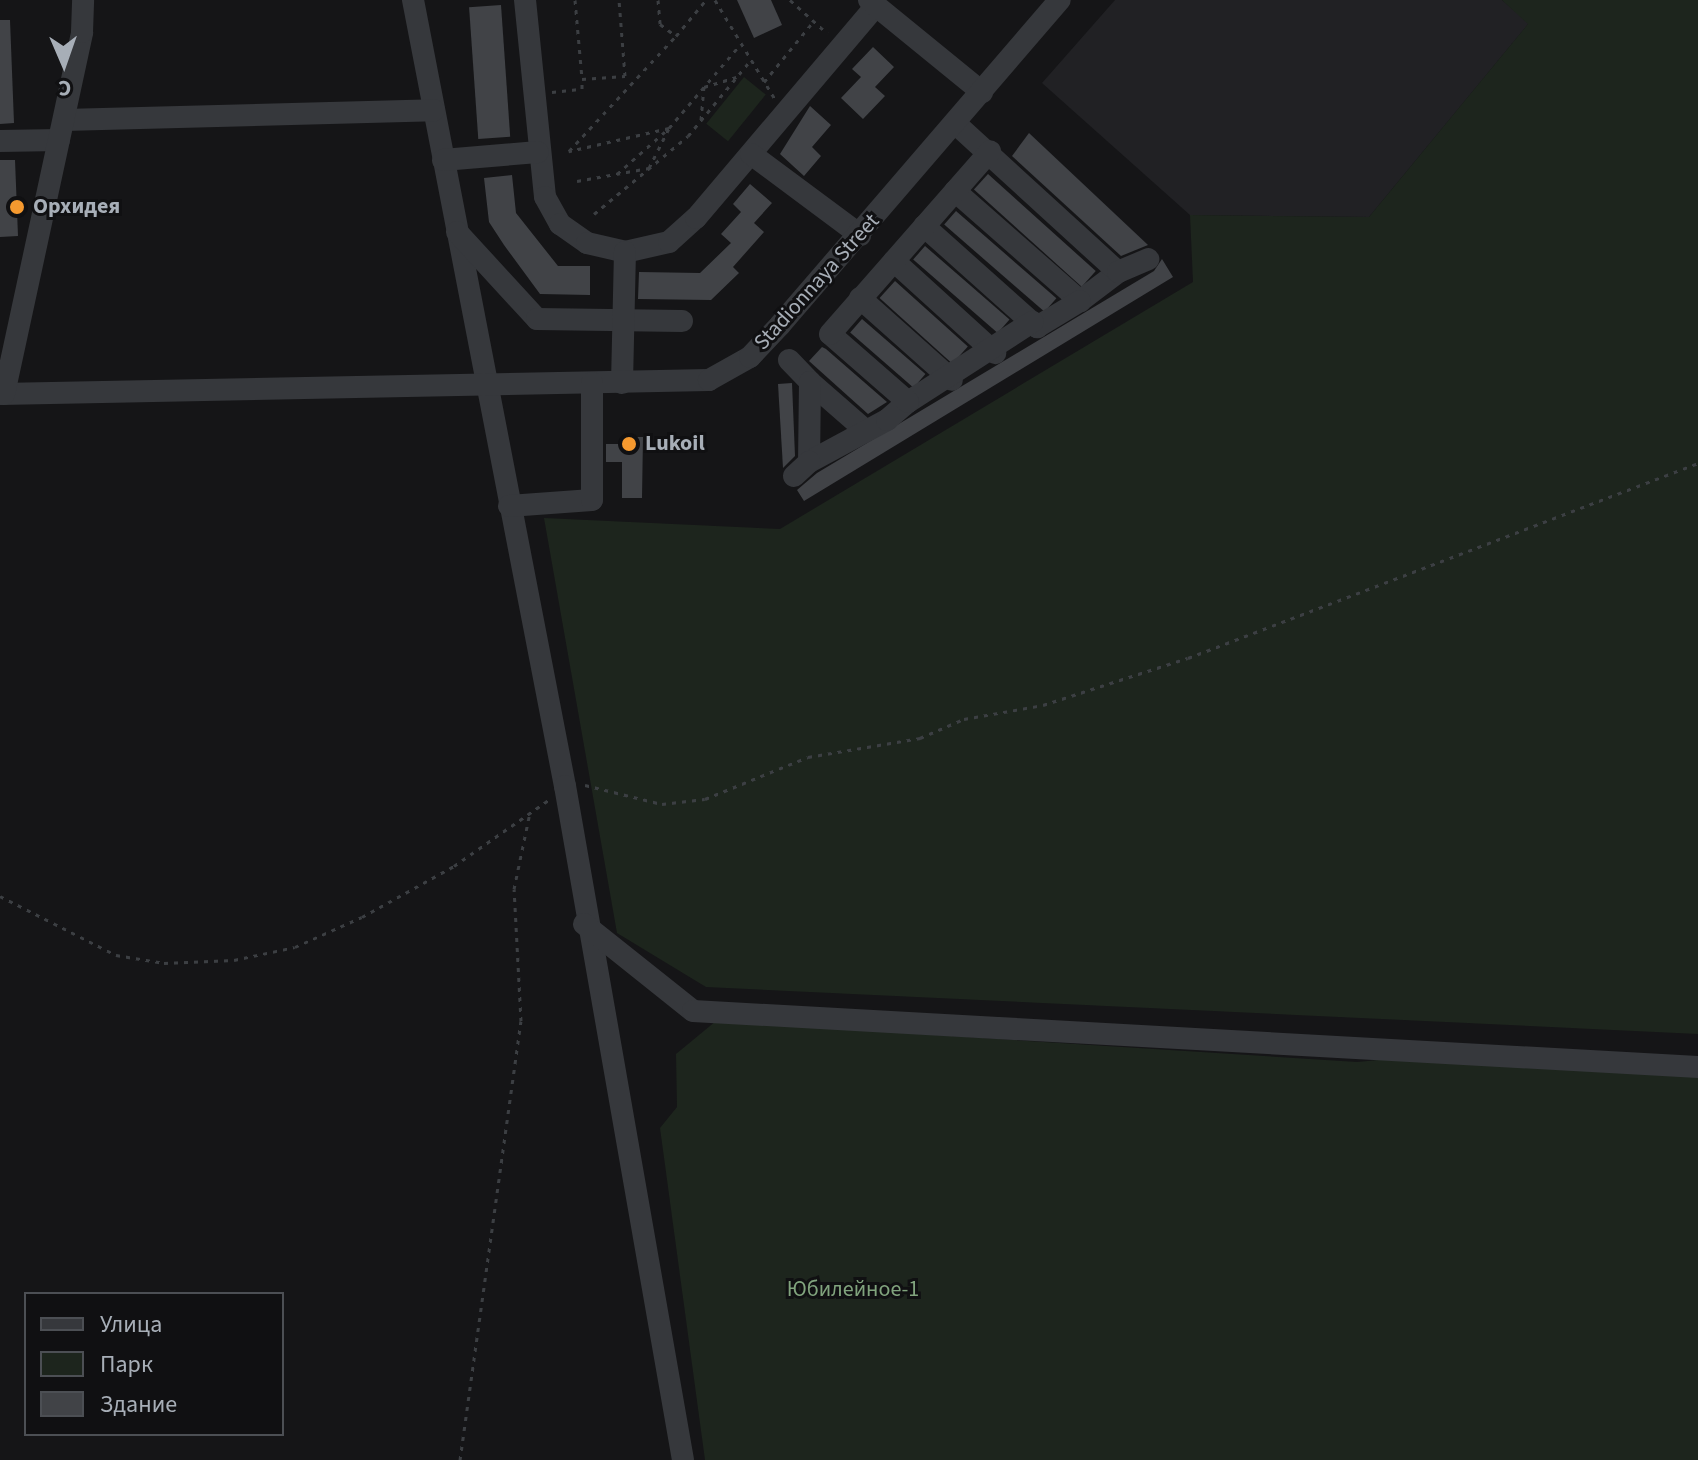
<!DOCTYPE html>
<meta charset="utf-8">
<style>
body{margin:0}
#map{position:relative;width:1698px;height:1460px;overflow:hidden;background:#151517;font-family:"Source Sans 3",sans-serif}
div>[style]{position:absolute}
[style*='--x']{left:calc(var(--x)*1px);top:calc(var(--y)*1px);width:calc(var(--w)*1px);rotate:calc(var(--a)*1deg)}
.built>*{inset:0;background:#212124}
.green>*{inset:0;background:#1d251d;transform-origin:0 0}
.building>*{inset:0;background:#414347;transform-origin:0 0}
.path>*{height:3px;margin-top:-1.5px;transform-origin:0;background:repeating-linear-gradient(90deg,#3c3f43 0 4px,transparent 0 10px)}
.minor>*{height:22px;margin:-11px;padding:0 11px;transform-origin:11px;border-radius:11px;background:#36383c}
.dots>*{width:22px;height:22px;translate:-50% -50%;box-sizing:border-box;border:4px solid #101012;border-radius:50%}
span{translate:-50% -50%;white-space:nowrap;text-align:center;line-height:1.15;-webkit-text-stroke:6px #101012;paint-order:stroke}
.poi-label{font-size:22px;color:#a7aeb7;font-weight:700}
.left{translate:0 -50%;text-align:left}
.street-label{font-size:22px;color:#a7aeb7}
.park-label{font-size:22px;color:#80a37d}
.legend{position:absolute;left:24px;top:1292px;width:260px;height:144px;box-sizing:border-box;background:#101012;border:2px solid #4c4f54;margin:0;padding:10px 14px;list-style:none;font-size:24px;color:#a7aeb7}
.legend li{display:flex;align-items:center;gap:16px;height:40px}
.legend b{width:40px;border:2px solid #4c4f54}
.north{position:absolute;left:24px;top:24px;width:80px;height:80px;-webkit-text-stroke:6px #101012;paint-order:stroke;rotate:178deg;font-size:22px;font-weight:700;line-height:32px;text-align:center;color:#a7aeb7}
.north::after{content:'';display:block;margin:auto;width:28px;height:36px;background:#a7aeb7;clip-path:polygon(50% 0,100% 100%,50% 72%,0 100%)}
</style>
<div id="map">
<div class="built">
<div style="clip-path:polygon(1115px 0,1502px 0,1529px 23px,1369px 217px,1190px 215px,1042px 83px)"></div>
</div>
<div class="green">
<div style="clip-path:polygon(1502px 0,1698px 0,1698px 1034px,706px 987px,617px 933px,544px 518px,780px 529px,1193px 282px,1190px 215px,1369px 217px,1528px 24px)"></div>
<div style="left:744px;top:77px;width:28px;height:60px;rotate:39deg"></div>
<div style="clip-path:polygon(716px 1021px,1357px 1062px,1430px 1055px,1698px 1076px,1698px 1460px,705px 1460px,660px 1128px,677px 1107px,676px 1054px)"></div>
</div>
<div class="building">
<div style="clip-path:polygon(737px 0,771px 0,782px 25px,754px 38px)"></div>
<div style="left:501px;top:5px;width:132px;height:32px;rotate:86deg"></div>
<div style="clip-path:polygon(0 20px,10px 20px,14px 123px,0 124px)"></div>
<div style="clip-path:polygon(873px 47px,894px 67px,875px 87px,885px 96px,863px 119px,841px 98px,861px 77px,852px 69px)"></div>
<div style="clip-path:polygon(810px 106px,831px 125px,812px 147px,821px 156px,804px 176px,780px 154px)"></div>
<div style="clip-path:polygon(1029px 133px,1148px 245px,1121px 256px,1012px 156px)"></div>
<div style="clip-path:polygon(0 160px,15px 160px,18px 236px,0 237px)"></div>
<div style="left:988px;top:174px;width:145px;height:21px;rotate:42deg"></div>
<div style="clip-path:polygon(512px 175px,516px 213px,558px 266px,590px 266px,590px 295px,540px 294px,504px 245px,489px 222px,484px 178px)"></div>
<div style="clip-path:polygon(750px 184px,772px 203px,754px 223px,764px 232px,733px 267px,739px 273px,711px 300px,638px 299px,639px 272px,700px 273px,731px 243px,721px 234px,741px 212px,733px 204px)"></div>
<div style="left:956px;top:211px;width:133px;height:18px;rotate:41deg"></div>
<div style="left:925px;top:246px;width:112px;height:18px;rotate:41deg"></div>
<div style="clip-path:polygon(1162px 259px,1173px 277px,804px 501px,797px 490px,817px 473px,1154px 271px)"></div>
<div style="left:895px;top:281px;width:98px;height:23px;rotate:42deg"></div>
<div style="left:862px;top:319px;width:84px;height:18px;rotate:41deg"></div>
<div style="clip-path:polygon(822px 347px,826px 349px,887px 402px,868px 414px,809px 361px)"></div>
<div style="clip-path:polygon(792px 383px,795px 456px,783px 468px,778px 384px)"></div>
<div style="clip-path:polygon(623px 437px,643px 437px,642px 498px,622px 498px,622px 462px,606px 462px,606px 444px,623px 444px)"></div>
</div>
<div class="path">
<div style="--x:575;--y:0;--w:79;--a:84.9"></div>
<div style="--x:582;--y:79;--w:43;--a:-4"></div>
<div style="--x:625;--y:76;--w:76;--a:-94.5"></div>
<div style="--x:658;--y:0;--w:24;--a:85"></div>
<div style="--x:660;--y:24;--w:20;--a:37"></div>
<div style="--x:676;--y:36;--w:47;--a:-50.2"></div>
<div style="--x:715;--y:0;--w:116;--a:58.8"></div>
<div style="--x:790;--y:0;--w:50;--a:41.7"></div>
<div style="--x:764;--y:82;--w:77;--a:-50.8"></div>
<div style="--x:552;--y:92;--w:30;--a:-6"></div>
<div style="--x:582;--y:89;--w:10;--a:-90"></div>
<div style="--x:701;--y:120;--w:33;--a:-85"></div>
<div style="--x:704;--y:87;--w:34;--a:-17"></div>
<div style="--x:617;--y:174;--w:69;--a:-41.5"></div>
<div style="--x:669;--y:128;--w:103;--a:167"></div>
<div style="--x:569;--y:151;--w:157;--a:-47.1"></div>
<div style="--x:577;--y:181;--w:73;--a:-10.2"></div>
<div style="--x:649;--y:168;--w:45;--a:-63.4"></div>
<div style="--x:669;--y:128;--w:108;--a:-49.5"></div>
<div style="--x:594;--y:214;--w:122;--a:-39.7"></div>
<div style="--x:688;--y:136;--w:97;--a:-50.4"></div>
<div style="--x:585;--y:785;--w:79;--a:13.9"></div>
<div style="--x:662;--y:804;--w:43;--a:-6.6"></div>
<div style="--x:705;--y:799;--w:111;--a:-22.2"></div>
<div style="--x:808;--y:757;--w:114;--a:-9.6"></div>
<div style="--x:920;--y:738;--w:48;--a:-23.4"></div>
<div style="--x:964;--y:719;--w:80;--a:-10"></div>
<div style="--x:1043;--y:705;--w:152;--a:-18"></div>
<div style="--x:1188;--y:658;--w:546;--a:-20.92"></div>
<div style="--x:0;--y:896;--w:130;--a:27"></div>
<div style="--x:116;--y:955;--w:49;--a:9.5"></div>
<div style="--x:164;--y:963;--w:70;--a:-2.5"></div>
<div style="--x:234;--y:960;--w:62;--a:-12"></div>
<div style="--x:295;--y:947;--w:73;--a:-24.1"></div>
<div style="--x:362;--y:917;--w:105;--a:-29"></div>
<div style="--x:454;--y:866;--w:117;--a:-34.9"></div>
<div style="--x:460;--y:1460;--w:443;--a:-82.1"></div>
<div style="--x:521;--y:1021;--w:132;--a:-93"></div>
<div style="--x:514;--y:889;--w:74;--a:-78.2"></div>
</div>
<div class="minor">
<div style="--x:413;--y:0;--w:801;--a:79.06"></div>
<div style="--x:565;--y:786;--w:684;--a:80.07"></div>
<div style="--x:525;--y:0;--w:198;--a:84.2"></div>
<div style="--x:545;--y:197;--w:31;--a:61"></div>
<div style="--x:560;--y:224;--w:33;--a:35"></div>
<div style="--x:587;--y:243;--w:39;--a:13"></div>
<div style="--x:625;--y:252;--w:45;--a:-12.8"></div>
<div style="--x:669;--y:242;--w:36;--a:-42"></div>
<div style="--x:696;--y:218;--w:278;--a:-49.7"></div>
<div style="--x:869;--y:0;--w:146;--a:39.2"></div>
<div style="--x:64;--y:120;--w:370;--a:-1.5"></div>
<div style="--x:0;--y:141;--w:59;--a:-1"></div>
<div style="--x:751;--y:154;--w:136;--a:36.6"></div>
<div style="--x:443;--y:160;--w:95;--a:-4.8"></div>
<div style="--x:955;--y:191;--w:167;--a:41.3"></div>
<div style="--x:1080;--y:301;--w:48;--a:-37.3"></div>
<div style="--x:1118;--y:272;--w:221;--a:-137.6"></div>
<div style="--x:924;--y:226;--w:152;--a:41.8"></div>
<div style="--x:1037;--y:327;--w:50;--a:-31.2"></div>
<div style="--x:457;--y:232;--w:118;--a:47.4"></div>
<div style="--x:537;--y:319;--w:145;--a:0.8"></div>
<div style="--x:894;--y:261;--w:137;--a:42.3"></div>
<div style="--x:1118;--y:272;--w:33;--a:-23"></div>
<div style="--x:860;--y:298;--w:123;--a:41.7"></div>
<div style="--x:789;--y:360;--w:30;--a:46"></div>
<div style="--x:622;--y:383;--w:131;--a:-88.7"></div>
<div style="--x:0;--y:394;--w:709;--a:-1.13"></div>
<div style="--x:709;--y:380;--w:47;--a:-29.3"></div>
<div style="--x:750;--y:357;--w:44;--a:-46.8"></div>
<div style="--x:780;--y:325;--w:429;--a:-49.3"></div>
<div style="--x:4;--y:394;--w:370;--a:-77.8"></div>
<div style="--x:82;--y:32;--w:32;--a:-88"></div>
<div style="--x:908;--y:402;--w:148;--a:-32.8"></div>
<div style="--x:865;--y:430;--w:73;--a:-138.9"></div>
<div style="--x:810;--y:382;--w:80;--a:90.7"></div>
<div style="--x:809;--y:462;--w:89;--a:-28.3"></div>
<div style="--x:887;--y:420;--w:28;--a:-41"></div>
<div style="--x:908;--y:402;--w:103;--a:-138.9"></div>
<div style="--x:830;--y:334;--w:243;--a:-48.8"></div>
<div style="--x:794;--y:476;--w:21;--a:-43"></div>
<div style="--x:509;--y:506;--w:83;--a:-4.1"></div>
<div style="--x:592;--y:500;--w:117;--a:-90"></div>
<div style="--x:584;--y:924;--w:139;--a:38.6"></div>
<div style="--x:693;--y:1011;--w:1007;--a:3.19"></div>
</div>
<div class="dots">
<div style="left:17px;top:207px;background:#f5992f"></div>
<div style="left:629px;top:444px;background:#f5992f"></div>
</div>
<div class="poi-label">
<span class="left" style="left:33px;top:207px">Орхидея</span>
<span class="left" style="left:645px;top:444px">Lukoil</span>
</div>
<div class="street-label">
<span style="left:817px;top:282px;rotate:-48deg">Stadionnaya Street</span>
</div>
<div class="park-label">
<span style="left:853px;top:1290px">Юбилейное-1</span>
</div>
<ul class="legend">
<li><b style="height:10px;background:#36383c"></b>Улица</li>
<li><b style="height:22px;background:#1d251d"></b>Парк</li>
<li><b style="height:22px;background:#414347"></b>Здание</li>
</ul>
<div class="north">С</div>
</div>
